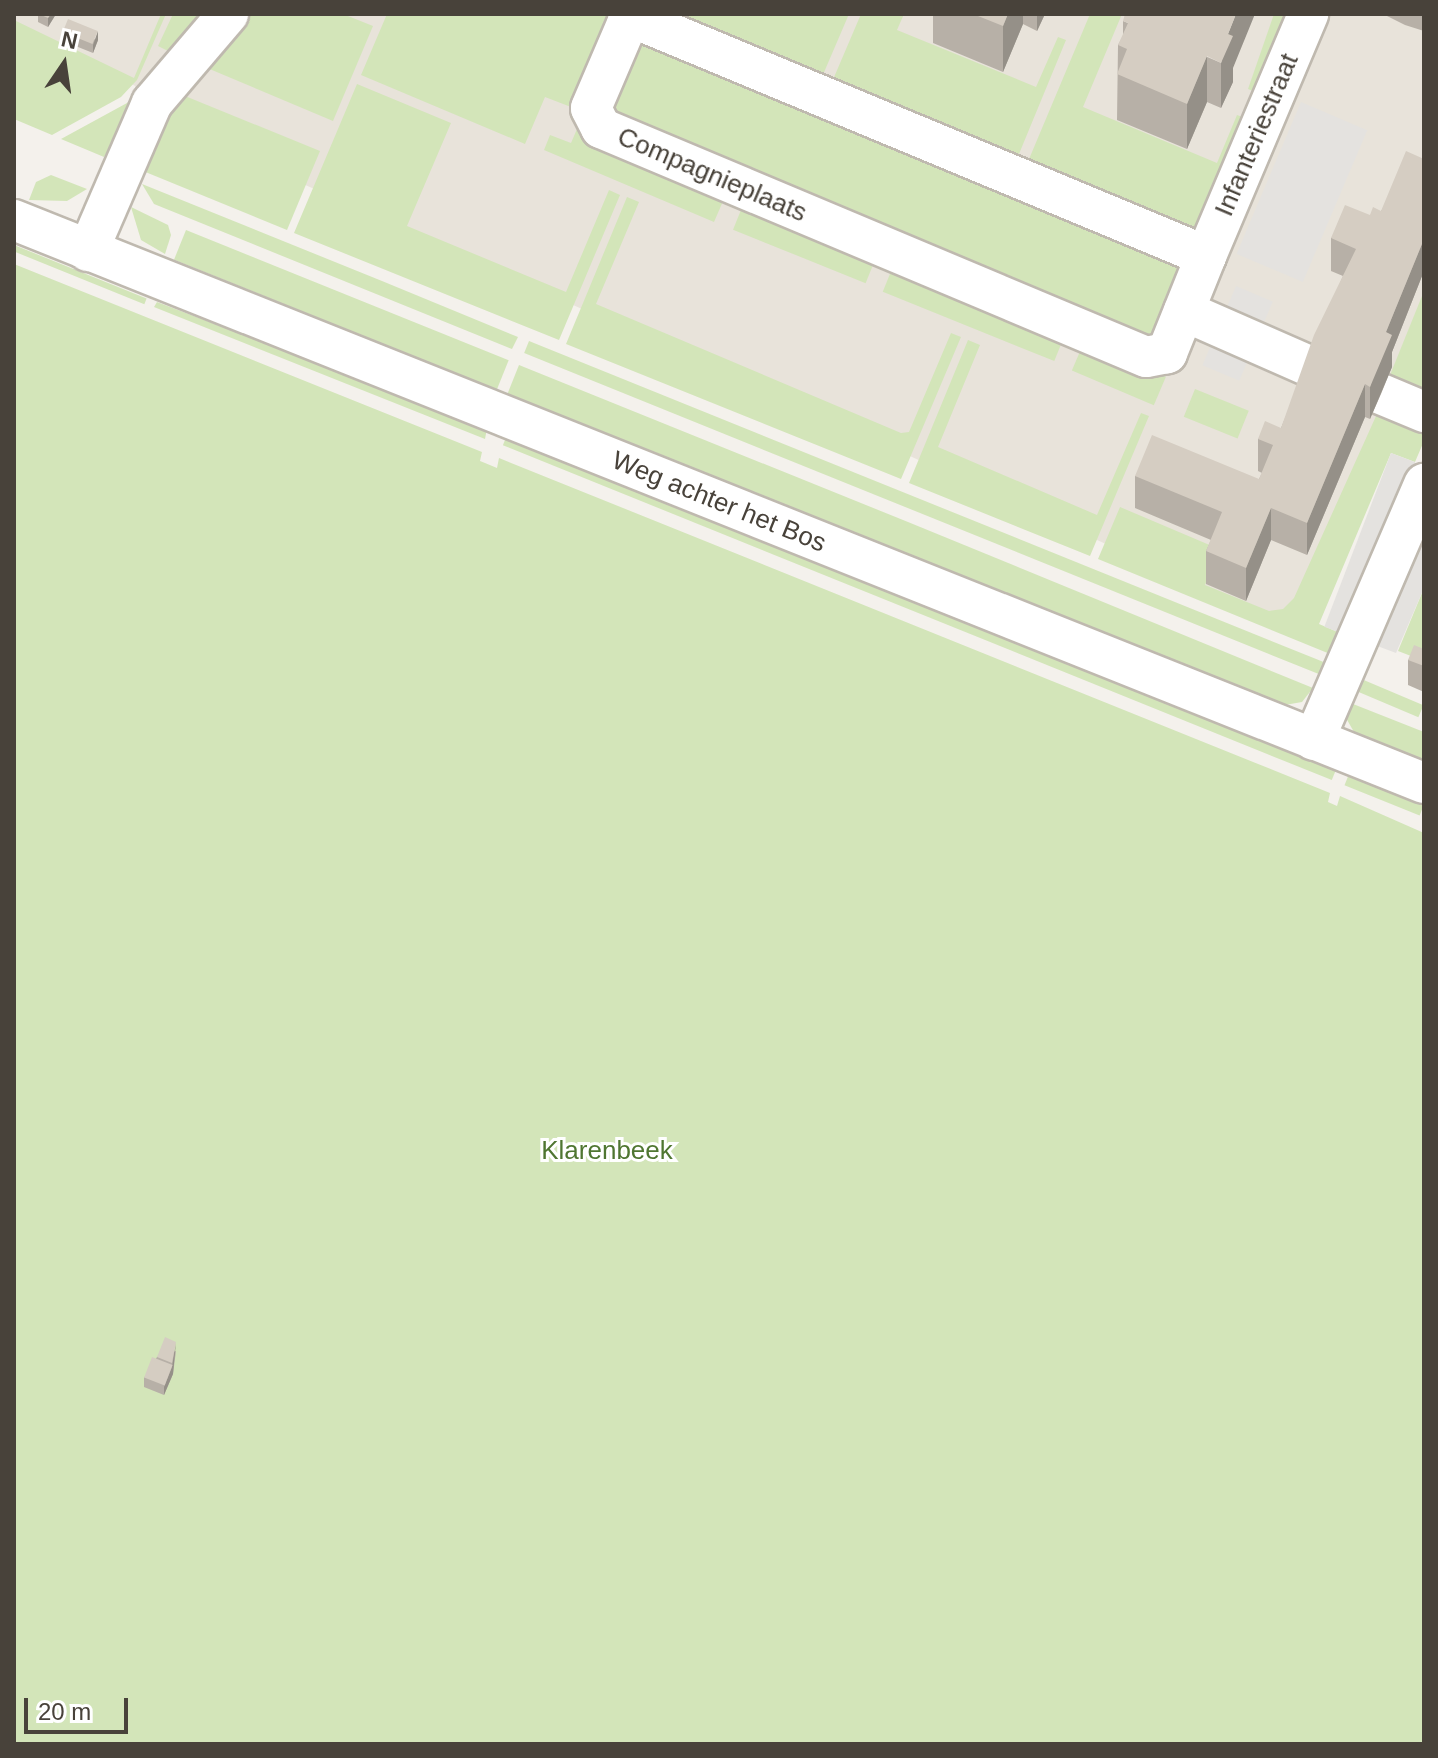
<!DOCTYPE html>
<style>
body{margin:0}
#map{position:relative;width:1438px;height:1758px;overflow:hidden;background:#f4f1ec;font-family:Helvetica,sans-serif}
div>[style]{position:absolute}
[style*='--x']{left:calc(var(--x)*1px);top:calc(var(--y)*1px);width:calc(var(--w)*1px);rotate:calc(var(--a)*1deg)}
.residential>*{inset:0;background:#e8e3da}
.green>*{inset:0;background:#d3e5b9;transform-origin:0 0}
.parking>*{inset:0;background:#e4e2df;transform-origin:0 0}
.roads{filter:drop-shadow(2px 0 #bfb9af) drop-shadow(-2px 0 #bfb9af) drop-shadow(0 2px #bfb9af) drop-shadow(0 -2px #bfb9af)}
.minor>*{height:40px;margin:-20px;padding:0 20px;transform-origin:20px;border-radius:20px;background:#fff}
.wall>*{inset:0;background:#b7b0a7}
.shaded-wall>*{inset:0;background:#959088}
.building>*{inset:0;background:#d5cdc2;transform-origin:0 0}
span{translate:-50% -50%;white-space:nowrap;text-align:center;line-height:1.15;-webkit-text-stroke:6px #fff;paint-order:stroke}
.street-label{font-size:26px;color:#48423a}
.park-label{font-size:26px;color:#4f7631}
.frame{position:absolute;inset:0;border:16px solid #48423a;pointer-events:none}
.north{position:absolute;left:24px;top:24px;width:80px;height:80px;-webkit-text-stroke:6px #fff;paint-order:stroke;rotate:13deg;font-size:22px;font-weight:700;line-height:32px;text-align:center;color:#48423a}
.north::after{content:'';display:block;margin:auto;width:28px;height:36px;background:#48423a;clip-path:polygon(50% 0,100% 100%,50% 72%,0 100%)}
.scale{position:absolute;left:24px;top:1698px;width:104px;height:36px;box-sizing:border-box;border:4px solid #48423a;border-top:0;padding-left:10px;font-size:24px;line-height:28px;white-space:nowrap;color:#48423a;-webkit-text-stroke:6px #fff;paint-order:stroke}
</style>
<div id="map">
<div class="residential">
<div style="clip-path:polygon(14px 14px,1424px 14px,1424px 319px,1291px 627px,292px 179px,103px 67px,14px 29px)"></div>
</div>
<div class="green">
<div style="clip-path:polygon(161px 14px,166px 14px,137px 80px,121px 97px,52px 135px,14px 119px,14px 20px,134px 78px)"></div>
<div style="clip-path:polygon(173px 14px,208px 14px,172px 53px,158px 46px)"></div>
<div style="clip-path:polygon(246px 14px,343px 14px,373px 26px,333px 121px,200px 65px)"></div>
<div style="clip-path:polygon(387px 14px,611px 14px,571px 107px,545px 97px,525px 144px,361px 75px)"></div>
<div style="clip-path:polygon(663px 14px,849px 14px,819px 84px)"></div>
<div style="clip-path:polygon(861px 14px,904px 14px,897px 30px,1036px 87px,1058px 37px,1066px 40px,1014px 166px,829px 89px)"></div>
<div style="clip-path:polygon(1090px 14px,1122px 14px,1083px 107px,1217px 163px,1237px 115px,1248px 119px,1199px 233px,1024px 171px)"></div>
<div style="clip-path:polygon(1274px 14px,1291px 14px,1258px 93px,1248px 89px)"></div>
<div style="left:641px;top:32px;width:591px;height:94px;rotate:23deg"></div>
<div style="clip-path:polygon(145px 84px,104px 157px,61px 139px,127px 103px)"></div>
<div style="clip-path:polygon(357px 84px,451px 123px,407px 226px,566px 292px,609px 190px,620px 195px,559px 340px,294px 233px)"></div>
<div style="clip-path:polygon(185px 96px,320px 151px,287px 230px,143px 171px,175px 97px)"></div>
<div style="clip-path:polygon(577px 129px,727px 192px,714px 222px,544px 150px,550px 135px,571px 143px)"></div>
<div style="clip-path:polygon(51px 175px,87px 189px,67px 201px,29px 200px,36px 182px)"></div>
<div style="clip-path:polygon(142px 184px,382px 281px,518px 337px,512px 349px,154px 204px)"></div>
<div style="clip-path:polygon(627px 197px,639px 202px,596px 304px,901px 433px,909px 432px,951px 333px,961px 337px,901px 479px,566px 344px)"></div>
<div style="left:745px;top:200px;width:143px;height:32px;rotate:22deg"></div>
<div style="clip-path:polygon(131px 207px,168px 225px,171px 235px,165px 254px,141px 240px)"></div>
<div style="left:186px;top:230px;width:348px;height:32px;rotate:22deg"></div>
<div style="left:14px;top:245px;width:143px;height:6px;rotate:22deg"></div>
<div style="clip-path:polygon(14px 264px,482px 452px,480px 461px,485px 463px,497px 468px,499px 458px,1330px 793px,1328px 802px,1337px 806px,1340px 796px,1424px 833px,1424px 1744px,14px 1744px)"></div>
<div style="left:894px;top:264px;width:185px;height:30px;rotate:22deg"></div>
<div style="clip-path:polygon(1424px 291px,1424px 401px,1386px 385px)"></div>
<div style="clip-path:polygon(157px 302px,487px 428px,485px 439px,154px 307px)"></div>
<div style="clip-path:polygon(968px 340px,980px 345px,938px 447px,1097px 515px,1141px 413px,1149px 416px,1090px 556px,909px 483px)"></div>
<div style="left:529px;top:341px;width:859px;height:13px;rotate:22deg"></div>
<div style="left:1084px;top:342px;width:89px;height:31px;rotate:23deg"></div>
<div style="clip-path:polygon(519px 365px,908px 522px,1313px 688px,1302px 702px,1279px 706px,507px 395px)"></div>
<div style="left:1195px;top:389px;width:58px;height:30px;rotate:22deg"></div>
<div style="clip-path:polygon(1381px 405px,1424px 426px,1424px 441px,1415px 462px,1391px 453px,1319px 624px,1340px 633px,1330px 654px,1098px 559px,1120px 507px,1219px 549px,1205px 585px,1269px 611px,1283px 609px,1294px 598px)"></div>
<div style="left:507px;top:435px;width:894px;height:11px;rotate:22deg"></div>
<div style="clip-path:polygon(1424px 588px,1424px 661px,1398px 651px)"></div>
<div style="left:1359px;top:678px;width:70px;height:13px;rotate:23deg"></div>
<div style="clip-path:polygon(1348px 702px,1424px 732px,1424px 763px,1354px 732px,1346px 718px)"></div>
<div style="left:1349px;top:774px;width:81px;height:12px;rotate:22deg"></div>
</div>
<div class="parking">
<div style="left:1301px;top:102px;width:72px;height:165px;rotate:23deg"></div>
<div style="left:1236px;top:286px;width:40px;height:86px;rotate:23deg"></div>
<div style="left:1391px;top:453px;width:26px;height:186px;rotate:21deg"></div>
<div style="clip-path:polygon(1424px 522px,1424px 588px,1396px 653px,1372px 644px)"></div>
</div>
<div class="roads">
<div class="minor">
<div style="--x:641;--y:21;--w:612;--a:22.58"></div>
<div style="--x:1206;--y:256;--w:105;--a:111.9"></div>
<div style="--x:1167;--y:353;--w:21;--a:169"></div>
<div style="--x:1146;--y:357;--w:591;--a:-157.21"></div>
<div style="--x:601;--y:128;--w:22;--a:-117"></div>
<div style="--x:591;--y:108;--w:91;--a:-66.8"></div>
<div style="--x:627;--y:24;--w:14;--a:-12"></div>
<div style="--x:14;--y:220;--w:1518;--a:21.77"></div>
<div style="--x:88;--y:251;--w:161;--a:-66.6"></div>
<div style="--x:152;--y:103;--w:117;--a:-49.5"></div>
<div style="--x:1206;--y:256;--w:263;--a:-67.1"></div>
<div style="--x:1184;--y:311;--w:142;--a:23.7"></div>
<div style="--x:1381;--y:394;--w:47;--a:22.7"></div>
<div style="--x:1314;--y:740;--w:279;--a:-66.7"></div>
</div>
</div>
<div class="wall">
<div style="clip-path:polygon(38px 14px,56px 14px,48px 27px,38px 22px)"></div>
<div style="clip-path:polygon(933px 14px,1045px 14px,1037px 31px,1023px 24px,1003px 72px,933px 43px)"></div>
<div style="clip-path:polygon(1383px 14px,1424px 14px,1424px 31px,1405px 25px)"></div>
<div style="clip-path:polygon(1123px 21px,1233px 68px,1233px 82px,1221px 108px,1207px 102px,1187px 149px,1117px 120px,1118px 45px,1123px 36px)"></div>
<div style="clip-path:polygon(63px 32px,98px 40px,93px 53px,63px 41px)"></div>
<div style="clip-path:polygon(1424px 94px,1424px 141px,1423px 141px)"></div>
<div style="clip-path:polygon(1424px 159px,1424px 271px,1392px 352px,1392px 367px,1381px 394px,1370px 419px,1365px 417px,1307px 555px,1271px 540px,1246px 601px,1206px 584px,1206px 551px,1211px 540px,1135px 508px,1135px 476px,1259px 479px,1262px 473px,1258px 471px,1258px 439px,1281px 428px,1343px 276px,1331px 271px,1331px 238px,1370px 215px,1381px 211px)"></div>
<div style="clip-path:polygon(1424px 649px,1424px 692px,1408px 685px,1408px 660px)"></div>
<div style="clip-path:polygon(176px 1351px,173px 1374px,164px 1395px,144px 1387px,144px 1378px,157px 1357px)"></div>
</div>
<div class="shaded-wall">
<div style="clip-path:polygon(51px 14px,56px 14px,48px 27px,48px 18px)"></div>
<div style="clip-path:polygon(1008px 14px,1023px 14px,1023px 24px,1003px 72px,1003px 26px)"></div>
<div style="clip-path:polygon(1037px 14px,1045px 14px,1037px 31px)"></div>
<div style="clip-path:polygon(1236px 14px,1255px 14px,1233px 68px,1233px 82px,1221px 108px,1221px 63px,1228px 34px)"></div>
<div style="clip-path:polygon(98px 31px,98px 40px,93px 53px,93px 45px)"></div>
<div style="clip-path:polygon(1207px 56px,1207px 102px,1187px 149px,1187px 104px)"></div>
<div style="clip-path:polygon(1424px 239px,1424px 271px,1392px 352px,1392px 367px,1370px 419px,1370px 387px,1386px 332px)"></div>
<div style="clip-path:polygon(1365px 384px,1365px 417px,1307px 555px,1307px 523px)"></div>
<div style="clip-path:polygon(1271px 508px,1271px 540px,1246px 601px,1246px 568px)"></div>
<div style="clip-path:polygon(176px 1342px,173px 1374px,164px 1395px,164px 1387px,172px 1367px)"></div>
</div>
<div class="building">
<div style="clip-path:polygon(39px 14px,51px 14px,48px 18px)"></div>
<div style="clip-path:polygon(973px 14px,1008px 14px,1003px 26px)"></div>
<div style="clip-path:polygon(1125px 14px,1236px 14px,1228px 34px,1233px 36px,1221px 63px,1207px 56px,1187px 104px,1117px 74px,1127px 49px,1118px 45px,1128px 23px,1123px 21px)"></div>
<div style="left:68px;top:19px;width:32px;height:14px;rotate:22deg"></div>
<div style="clip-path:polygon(1406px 151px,1424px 159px,1424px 239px,1386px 332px,1392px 335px,1370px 387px,1365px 384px,1307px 523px,1271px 508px,1246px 568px,1206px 551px,1222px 512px,1135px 476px,1152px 435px,1259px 479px,1273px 445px,1258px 439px,1265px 421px,1281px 428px,1314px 335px,1356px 249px,1331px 238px,1345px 205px,1370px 215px,1373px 207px,1381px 211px)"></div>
<div style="clip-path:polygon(1414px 645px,1424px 649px,1424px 666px,1408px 660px)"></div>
<div style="clip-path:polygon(165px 1337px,176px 1342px,172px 1363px,157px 1357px)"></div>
<div style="left:152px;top:1357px;width:22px;height:22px;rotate:21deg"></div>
</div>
<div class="street-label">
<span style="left:1257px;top:135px;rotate:-67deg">Infanteriestraat</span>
<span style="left:712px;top:175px;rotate:23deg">Compagnieplaats</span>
<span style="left:719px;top:502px;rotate:22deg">Weg achter het Bos</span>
</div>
<div class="park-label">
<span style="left:607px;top:1151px">Klarenbeek</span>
</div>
<div class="frame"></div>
<div class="north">N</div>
<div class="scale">20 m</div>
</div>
